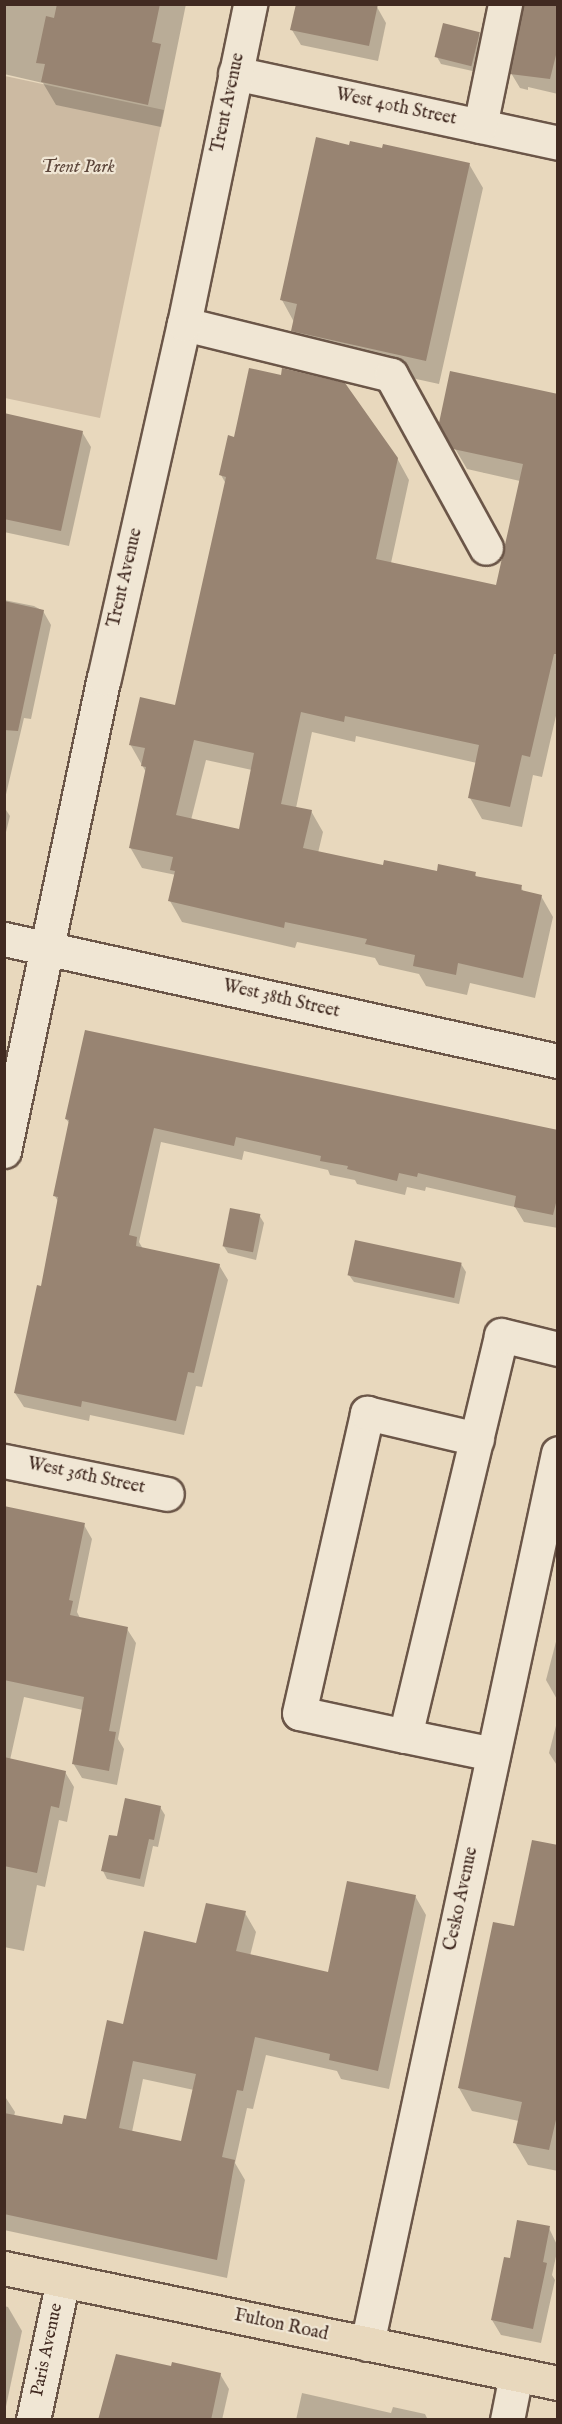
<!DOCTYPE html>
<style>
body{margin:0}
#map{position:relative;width:562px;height:2424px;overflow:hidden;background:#e8d8bd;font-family:"IM FELL English",serif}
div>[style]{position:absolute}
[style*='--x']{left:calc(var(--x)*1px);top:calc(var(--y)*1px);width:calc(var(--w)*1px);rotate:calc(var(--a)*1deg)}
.green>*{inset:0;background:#ccbaa2}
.shadow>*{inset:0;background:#0003}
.building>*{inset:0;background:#988472;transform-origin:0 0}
.roads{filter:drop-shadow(2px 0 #6b5648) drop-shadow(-2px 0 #6b5648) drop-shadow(0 2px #6b5648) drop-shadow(0 -2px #6b5648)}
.minor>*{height:33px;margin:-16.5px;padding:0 16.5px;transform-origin:16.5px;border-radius:16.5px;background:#f0e6d4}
.major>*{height:33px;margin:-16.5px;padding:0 16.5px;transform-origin:16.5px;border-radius:16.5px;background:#e8d8bd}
span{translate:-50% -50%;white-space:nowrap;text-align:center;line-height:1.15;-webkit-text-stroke:4.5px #f0e6d4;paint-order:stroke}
.street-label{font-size:18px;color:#412a21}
.park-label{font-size:18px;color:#5d473b;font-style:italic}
.frame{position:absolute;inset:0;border:6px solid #412a21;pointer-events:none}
</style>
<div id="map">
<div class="green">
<div style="clip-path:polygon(5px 76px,164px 110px,100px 418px,5px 398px)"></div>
</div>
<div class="shadow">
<div style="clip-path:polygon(4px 4px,186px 4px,161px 127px,56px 105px,43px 83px,4px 74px)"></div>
<div style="clip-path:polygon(558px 4px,558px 94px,528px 87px,528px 90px,520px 88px,511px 73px)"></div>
<div style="clip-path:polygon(377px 7px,386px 23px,378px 61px,301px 45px,292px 30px)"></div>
<div style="clip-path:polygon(479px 34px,484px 42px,477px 72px,441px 64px,437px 57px)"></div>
<div style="clip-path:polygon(350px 147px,469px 164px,483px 188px,439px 384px,306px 355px,292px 331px,294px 322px,282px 300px)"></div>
<div style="clip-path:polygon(evenodd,558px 396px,558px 707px,542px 777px,533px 775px,522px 827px,482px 819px,470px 798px,477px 763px,356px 736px,355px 742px,312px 732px,296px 808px,311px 811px,323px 832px,318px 853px,384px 867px,475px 874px,477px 878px,521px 887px,524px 893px,541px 896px,553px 917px,535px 998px,470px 983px,467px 995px,426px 986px,419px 974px,379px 965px,375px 958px,297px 942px,295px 948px,182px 922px,170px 901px,176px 875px,142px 868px,130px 847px,146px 772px,130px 744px,176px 706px,226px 484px,221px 475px,397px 458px,409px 480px,391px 563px,497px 587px,520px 481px,467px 469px,440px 423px,558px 396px,206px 760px,252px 770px,240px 831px,191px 820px,206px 760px)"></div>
<div style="clip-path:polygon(4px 415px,82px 432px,91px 447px,69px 546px,4px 532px)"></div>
<div style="clip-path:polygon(4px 600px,34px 606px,43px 611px,51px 625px,31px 719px,24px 718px,4px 803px)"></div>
<div style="clip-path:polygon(4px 807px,10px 816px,4px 840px)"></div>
<div style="clip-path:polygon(66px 1119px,558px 1131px,558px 1228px,524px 1222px,515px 1207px,426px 1187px,425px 1191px,407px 1187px,405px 1195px,357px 1184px,355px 1180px,330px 1175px,328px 1170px,244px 1151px,242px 1160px,161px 1142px,139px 1242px,143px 1249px,219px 1265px,228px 1280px,202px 1387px,196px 1386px,184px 1435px,90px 1415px,89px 1421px,24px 1407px,15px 1393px,42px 1288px,59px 1203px,55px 1196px,70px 1124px)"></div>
<div style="clip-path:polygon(259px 1215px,264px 1223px,256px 1260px,228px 1253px,223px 1245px)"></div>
<div style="clip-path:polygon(461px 1264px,466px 1272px,459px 1304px,354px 1282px,349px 1275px)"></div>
<div style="clip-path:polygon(4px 1509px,84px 1525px,92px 1539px,77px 1612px,80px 1618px,127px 1629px,136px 1643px,118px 1739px,124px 1749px,117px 1785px,82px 1778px,73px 1763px,83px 1710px,24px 1697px,10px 1760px,65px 1772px,74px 1787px,67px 1822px,59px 1820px,45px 1887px,37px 1885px,24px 1951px,4px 1947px)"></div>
<div style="clip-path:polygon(558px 1634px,558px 1701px,546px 1680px)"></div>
<div style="clip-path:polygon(558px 1718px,558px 1767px,549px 1753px)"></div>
<div style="clip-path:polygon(160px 1807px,165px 1815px,158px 1847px,153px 1846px,144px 1887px,107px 1879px,103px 1871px,118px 1838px)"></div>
<div style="clip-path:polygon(558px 1847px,558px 2171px,528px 2165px,515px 2143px,519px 2121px,472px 2111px,459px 2088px,515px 1928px)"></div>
<div style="clip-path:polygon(evenodd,415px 1896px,426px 1915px,389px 2089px,341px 2079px,337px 2071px,266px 2055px,253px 2109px,247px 2108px,235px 2163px,245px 2180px,227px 2278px,4px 2230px,4px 2095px,15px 2112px,14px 2117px,63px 2126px,87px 2121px,124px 2025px,198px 1944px,245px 1913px,256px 1932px,250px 1956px,329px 1974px,415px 1896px,143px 2079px,194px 2090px,182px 2143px,132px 2132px,143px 2079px)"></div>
<div style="clip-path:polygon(549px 2228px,558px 2247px,552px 2275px,555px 2280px,541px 2343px,501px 2335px,492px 2320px,511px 2259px)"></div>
<div style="clip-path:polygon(4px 2306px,8px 2307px,22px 2331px,4px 2416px)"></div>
<div style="clip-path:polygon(172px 2367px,220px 2374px,229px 2389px,222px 2420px,100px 2420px)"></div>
<div style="clip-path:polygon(302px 2393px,391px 2413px,393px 2407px,425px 2414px,428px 2420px,296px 2420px)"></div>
</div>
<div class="building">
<div style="clip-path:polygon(57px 4px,160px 4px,152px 42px,161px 44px,148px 105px,41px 82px,45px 64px,36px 63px,46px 16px,54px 18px)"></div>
<div style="clip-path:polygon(296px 4px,378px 4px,369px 46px,290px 30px)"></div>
<div style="clip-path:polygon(523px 4px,558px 4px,558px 47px,550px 79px,510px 74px)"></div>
<div style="left:443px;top:23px;width:38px;height:35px;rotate:14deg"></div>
<div style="clip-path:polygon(316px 137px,349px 145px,350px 141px,382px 148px,383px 144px,470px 163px,426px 361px,291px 331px,297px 304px,280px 300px)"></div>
<div style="clip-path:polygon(evenodd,249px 368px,281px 375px,282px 368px,345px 383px,398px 458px,376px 559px,496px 585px,523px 464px,453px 449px,439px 423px,450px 371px,558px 394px,558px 654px,554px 654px,530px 757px,522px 755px,510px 807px,468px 798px,479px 745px,345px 716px,344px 722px,301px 712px,281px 804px,312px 810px,303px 848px,383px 865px,384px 860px,437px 871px,438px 864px,476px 872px,475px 876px,522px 885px,521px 890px,542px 895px,523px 978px,458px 963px,456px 975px,413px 966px,415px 955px,365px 944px,367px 939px,285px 922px,284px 928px,168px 901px,175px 871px,170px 870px,173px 857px,129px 848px,146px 767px,141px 766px,145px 748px,129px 745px,140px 697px,175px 705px,226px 477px,219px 475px,228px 435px,234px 437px,249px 368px,194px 740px,254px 753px,239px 829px,176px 815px,194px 740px)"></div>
<div style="clip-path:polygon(4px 413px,83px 431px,61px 531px,4px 519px)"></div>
<div style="clip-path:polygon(4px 601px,44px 610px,18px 731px,4px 730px)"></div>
<div style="clip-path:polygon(85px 1030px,558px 1130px,558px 1195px,553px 1215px,514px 1207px,516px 1196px,418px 1173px,417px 1177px,399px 1173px,397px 1181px,347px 1169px,348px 1166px,320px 1161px,321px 1156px,236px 1137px,234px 1146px,154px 1128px,129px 1235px,137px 1237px,136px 1246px,220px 1264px,194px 1373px,188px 1372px,176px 1421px,82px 1401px,81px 1407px,14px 1393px,37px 1285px,41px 1286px,58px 1197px,53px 1196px,69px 1120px,65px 1119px)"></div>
<div style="left:230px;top:1208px;width:31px;height:39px;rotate:11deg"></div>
<div style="left:355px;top:1240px;width:109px;height:36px;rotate:12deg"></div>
<div style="clip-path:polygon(4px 1506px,85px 1523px,69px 1600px,73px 1601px,70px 1615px,128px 1627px,109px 1731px,116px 1732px,109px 1771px,72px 1764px,84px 1697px,4px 1680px)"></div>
<div style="clip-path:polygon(4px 1757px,66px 1771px,59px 1808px,51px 1806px,37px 1873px,4px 1866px)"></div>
<div style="clip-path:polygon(125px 1798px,161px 1806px,154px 1840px,149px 1839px,140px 1879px,101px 1871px,109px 1835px,117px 1836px)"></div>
<div style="clip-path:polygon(532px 1840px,558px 1845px,558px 2111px,549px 2150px,513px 2143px,522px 2102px,458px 2088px,493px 1922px,514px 1926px)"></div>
<div style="clip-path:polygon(evenodd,347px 1881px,416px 1895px,378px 2071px,329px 2060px,330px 2054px,255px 2037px,243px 2091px,237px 2090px,222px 2157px,235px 2160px,217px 2260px,4px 2214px,4px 2113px,62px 2124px,64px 2115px,86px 2119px,107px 2020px,123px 2024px,144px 1931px,196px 1943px,206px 1903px,246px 1911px,236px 1951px,328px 1972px,347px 1881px,133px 2061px,196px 2074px,181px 2141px,119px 2128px,133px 2061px)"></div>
<div style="clip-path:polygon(517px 2220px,550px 2226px,543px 2262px,547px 2263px,533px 2329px,491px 2320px,504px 2257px,510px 2258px)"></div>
<div style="clip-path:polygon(116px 2354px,171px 2366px,172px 2362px,221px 2373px,211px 2420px,98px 2420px)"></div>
</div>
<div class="roads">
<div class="minor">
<div style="--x:235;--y:73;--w:330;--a:12.2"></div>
<div style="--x:480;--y:126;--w:125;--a:-78.4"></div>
<div style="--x:184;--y:324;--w:213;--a:13.8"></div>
<div style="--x:391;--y:375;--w:197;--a:61.2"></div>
<div style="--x:4;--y:939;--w:567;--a:12.42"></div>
<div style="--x:4;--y:1151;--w:483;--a:-78.1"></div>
<div style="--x:104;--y:678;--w:363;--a:-77.3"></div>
<div style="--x:184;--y:324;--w:327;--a:-78.3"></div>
<div style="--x:4;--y:1461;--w:166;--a:11.4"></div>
<div style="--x:405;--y:1736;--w:108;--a:-167.8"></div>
<div style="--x:299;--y:1713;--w:308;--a:-77.2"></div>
<div style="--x:367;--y:1413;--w:113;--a:13.3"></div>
<div style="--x:493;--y:1754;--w:90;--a:-168.4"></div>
<div style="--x:405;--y:1736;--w:412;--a:-76.5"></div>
<div style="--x:501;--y:1335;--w:59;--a:13.8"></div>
<div style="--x:367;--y:2344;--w:911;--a:-77.9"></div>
<div style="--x:33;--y:2420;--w:143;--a:-77.9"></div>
<div style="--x:507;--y:2420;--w:46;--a:-78.7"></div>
</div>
<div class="major">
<div style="--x:4;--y:2268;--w:566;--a:11.73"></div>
</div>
</div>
<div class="street-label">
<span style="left:229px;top:103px;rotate:-78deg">Trent Avenue</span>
<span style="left:396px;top:108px;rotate:12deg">West 40th Street</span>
<span style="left:126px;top:578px;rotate:-77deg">Trent Avenue</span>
<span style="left:281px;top:1000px;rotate:13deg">West 38th Street</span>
<span style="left:86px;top:1477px;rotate:12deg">West 36th Street</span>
<span style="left:462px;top:1899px;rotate:-78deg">Cesko Avenue</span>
<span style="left:281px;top:2326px;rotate:12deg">Fulton Road</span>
<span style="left:48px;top:2350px;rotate:-78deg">Paris Avenue</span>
</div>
<div class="park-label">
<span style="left:78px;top:168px">Trent Park</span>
</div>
<div class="frame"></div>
</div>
